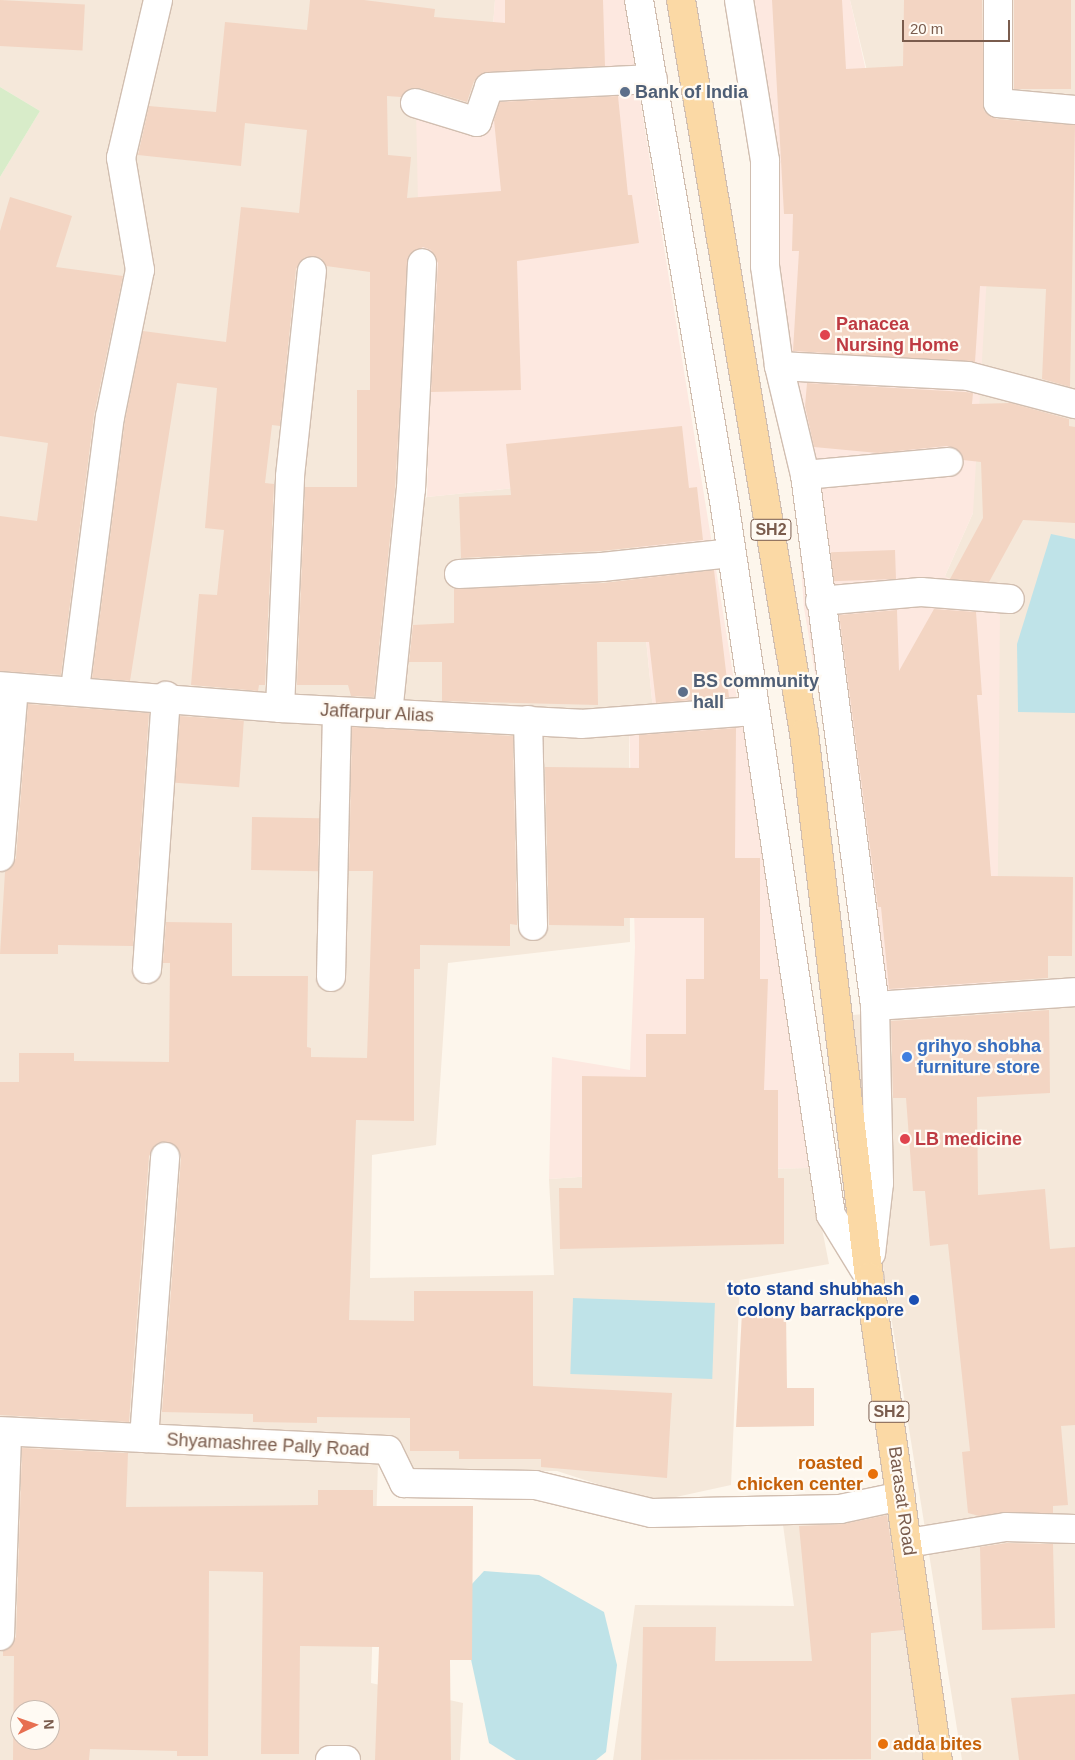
<!DOCTYPE html>
<style>
body{margin:0}
#map{position:relative;width:1075px;height:1760px;overflow:hidden;background:#fdf6ec;font-family:Arial,sans-serif}
div>[style]{position:absolute}
[style*='--x']{left:calc(var(--x)*1px);top:calc(var(--y)*1px);width:calc(var(--w)*1px);rotate:calc(var(--a)*1deg)}
.residential>*{inset:0;background:#f5e8da}
.commercial>*{inset:0;background:#fde8e0}
.green>*{inset:0;background:#d8ecc9}
.water>*{inset:0;background:#bfe3e8;transform-origin:0 0}
.building>*{inset:0;background:#f3d5c3;transform-origin:0 0}
.roads{filter:drop-shadow(1px 0 #d1beb0) drop-shadow(-1px 0 #d1beb0) drop-shadow(0 1px #d1beb0) drop-shadow(0 -1px #d1beb0)}
.minor>*{height:28px;margin:-14px;padding:0 14px;transform-origin:14px;border-radius:14px;background:#fff}
.primary>*{height:28px;margin:-14px;padding:0 14px;transform-origin:14px;border-radius:14px;background:#fbd9a5}
.dots>*{width:14px;height:14px;translate:-50% -50%;box-sizing:border-box;border:2px solid #fffaf3;border-radius:50%}
span{translate:-50% -50%;white-space:nowrap;text-align:center;line-height:1.15;-webkit-text-stroke:4.5px #fffaf3;paint-order:stroke}
.shield-label span{padding:1px 4px;background:#fffaf3;border:1px solid;border-radius:4px;-webkit-text-stroke-width:0}
.shield-label{font-size:16px;color:#7a5c4d;font-weight:700}
.service-label{font-size:18px;color:#4e5e75;font-weight:700}
.left{translate:0 -50%;text-align:left}
.health-label{font-size:18px;color:#be3a42;font-weight:700}
.street-label{font-size:18px;color:#7a5c4d}
.shop-label{font-size:18px;color:#366cbe;font-weight:700}
.transit-label{font-size:18px;color:#164399;font-weight:700}
.right{translate:-100% -50%;text-align:right}
.food-label{font-size:18px;color:#c56008;font-weight:700}
.north{position:absolute;left:10px;top:1700px;width:50px;height:50px;box-sizing:border-box;background:#fffaf3;border:1px solid #cabbb1;border-radius:50%;rotate:87deg;font-size:14px;font-weight:700;line-height:20px;text-align:center;color:#7a5c4d}
.north::after{content:'';display:block;margin:auto;width:18px;height:22px;background:#e76f51;clip-path:polygon(50% 0,100% 100%,50% 72%,0 100%)}
.scale{position:absolute;left:902px;top:20px;width:108px;height:22px;box-sizing:border-box;border:2px solid #7a5c4d;border-top:0;padding-left:6px;font-size:15px;line-height:18px;white-space:nowrap;color:#7a5c4d;-webkit-text-stroke:4px #fffaf3;paint-order:stroke}
</style>
<div id="map">
<div class="residential">
<div style="clip-path:polygon(0 0,495px 0,485px 129px,419px 248px,414px 505px,427px 497px,630px 476px,653px 710px,629px 718px,630px 942px,448px 963px,436px 1145px,372px 1155px,370px 1278px,554px 1275px,549px 1179px,682px 1170px,810px 1168px,829px 1264px,740px 1280px,731px 1485px,653px 1502px,557px 1471px,412px 1472px,392px 1436px,0 1417px,0 177px,40px 111px,0 87px)"></div>
<div style="clip-path:polygon(850px 0,1075px 0,1075px 982px,997px 992px,995px 895px,945px 576px,973px 513px)"></div>
<div style="clip-path:polygon(1075px 993px,1075px 1760px,962px 1760px,843px 1016px)"></div>
<div style="clip-path:polygon(evenodd,0 1442px,378px 1463px,371px 1683px,463px 1703px,460px 1760px,0 1760px,0 1442px,20px 1710px,50px 1710px,50px 1740px,20px 1740px,20px 1710px)"></div>
<div style="clip-path:polygon(888px 1500px,939px 1760px,613px 1760px,635px 1605px,794px 1606px,781px 1510px)"></div>
</div>
<div class="commercial">
<div style="clip-path:polygon(495px 0,624px 0,737px 699px,653px 710px,630px 476px,427px 497px,434px 255px,419px 248px,416px 110px,485px 128px)"></div>
<div style="clip-path:polygon(748px 0,850px 0,878px 124px,995px 138px,973px 513px,945px 576px,1000px 607px,997px 992px,870px 1003px,804px 608px,771px 159px)"></div>
<div style="clip-path:polygon(745px 715px,810px 1168px,682px 1170px,549px 1179px,552px 1057px,630px 1070px,635px 947px,629px 718px)"></div>
</div>
<div class="green">
<div style="clip-path:polygon(0 87px,40px 111px,0 177px)"></div>
</div>
<div class="water">
<div style="clip-path:polygon(1051px 534px,1075px 539px,1075px 713px,1018px 712px,1017px 644px)"></div>
<div style="left:573px;top:1298px;width:142px;height:76px;rotate:2deg"></div>
<div style="clip-path:polygon(484px 1571px,539px 1575px,604px 1612px,617px 1665px,606px 1752px,596px 1760px,516px 1760px,489px 1743px,458px 1599px)"></div>
</div>
<div class="building">
<div style="left:0;top:0;width:85px;height:46px;rotate:3deg"></div>
<div style="clip-path:polygon(310px 0,364px 0,435px 9px,434px 17px,505px 23px,505px 0,603px 0,605px 66px,488px 72px,474px 81px,467px 102px,419px 88px,411px 88px,401px 97px,387px 96px,388px 155px,411px 157px,407px 198px,501px 191px,494px 120px,500px 102px,618px 96px,628px 195px,632px 195px,639px 243px,517px 261px,521px 390px,431px 392px,438px 263px,431px 250px,423px 247px,409px 255px,395px 488px,374px 697px,351px 696px,348px 685px,297px 685px,305px 487px,357px 487px,357px 390px,370px 390px,370px 272px,326px 266px,321px 258px,305px 257px,296px 269px,280px 426px,272px 425px,265px 483px,274px 484px,265px 685px,259px 685px,258px 691px,191px 685px,199px 594px,217px 595px,224px 530px,205px 528px,217px 388px,177px 383px,130px 681px,92px 678px,125px 420px,143px 331px,226px 342px,241px 207px,299px 213px,307px 130px,245px 123px,241px 166px,138px 155px,149px 106px,216px 112px,225px 22px,307px 30px)"></div>
<div style="clip-path:polygon(772px 0,842px 0,846px 69px,903px 66px,904px 0,982px 0,984px 111px,997px 119px,1075px 125px,1070px 387px,1042px 379px,1046px 289px,980px 286px,975px 362px,793px 351px,799px 251px,792px 251px,793px 214px,784px 214px)"></div>
<div style="left:1014px;top:0;width:57px;height:89px"></div>
<div style="clip-path:polygon(10px 197px,72px 216px,56px 267px,123px 276px,94px 415px,61px 675px,0 671px,0 516px,37px 521px,48px 443px,0 436px,0 231px)"></div>
<div style="clip-path:polygon(807px 383px,966px 392px,973px 393px,972px 404px,1011px 403px,1069px 419px,1069px 426px,1075px 427px,1075px 523px,1023px 520px,989px 582px,950px 579px,983px 518px,981px 462px,963px 460px,955px 448px,947px 446px,878px 453px,814px 447px,805px 406px)"></div>
<div style="clip-path:polygon(682px 426px,689px 488px,697px 487px,703px 540px,601px 551px,461px 558px,459px 497px,511px 495px,506px 444px)"></div>
<div style="left:895px;top:550px;width:29px;height:64px;rotate:88deg"></div>
<div style="clip-path:polygon(714px 570px,729px 697px,656px 703px,649px 642px,597px 642px,598px 705px,442px 701px,442px 662px,409px 662px,413px 625px,454px 623px,454px 589px,603px 583px)"></div>
<div style="clip-path:polygon(934px 609px,976px 612px,982px 695px,977px 695px,991px 876px,1073px 877px,1072px 956px,1048px 956px,1048px 978px,889px 989px,881px 907px,878px 907px,839px 615px,897px 610px,899px 671px)"></div>
<div style="clip-path:polygon(28px 704px,149px 713px,133px 946px,58px 945px,58px 954px,0 954px,5px 872px,16px 858px)"></div>
<div style="left:180px;top:716px;width:64px;height:67px;rotate:4deg"></div>
<div style="clip-path:polygon(352px 727px,513px 736px,517px 925px,510px 924px,510px 946px,420px 945px,420px 969px,414px 969px,414px 1121px,356px 1120px,349px 1320px,414px 1321px,414px 1291px,533px 1291px,533px 1386px,672px 1393px,667px 1478px,541px 1467px,541px 1459px,459px 1459px,459px 1451px,410px 1451px,410px 1418px,317px 1417px,317px 1423px,253px 1422px,253px 1414px,162px 1412px,181px 1158px,179px 1150px,167px 1142px,158px 1143px,149px 1156px,129px 1422px,0 1415px,0 1082px,19px 1082px,19px 1053px,74px 1053px,74px 1061px,169px 1062px,170px 963px,163px 963px,166px 922px,232px 923px,232px 976px,308px 976px,307px 1047px,311px 1048px,311px 1057px,367px 1058px,373px 871px,349px 871px)"></div>
<div style="clip-path:polygon(736px 728px,735px 858px,760px 858px,760px 979px,768px 979px,764px 1090px,778px 1090px,778px 1178px,784px 1178px,784px 1244px,560px 1249px,559px 1188px,582px 1188px,582px 1076px,646px 1077px,646px 1034px,686px 1034px,686px 979px,704px 979px,704px 918px,624px 918px,624px 926px,549px 925px,545px 767px,639px 768px,639px 735px)"></div>
<div style="left:252px;top:817px;width:67px;height:53px;rotate:1deg"></div>
<div style="clip-path:polygon(1049px 1010px,1050px 1093px,977px 1097px,978px 1195px,1045px 1189px,1050px 1249px,1075px 1247px,1075px 1425px,1061px 1426px,1068px 1505px,1053px 1506px,1053px 1513px,979px 1516px,968px 1513px,962px 1452px,970px 1451px,948px 1244px,930px 1246px,925px 1191px,913px 1191px,906px 1098px,893px 1098px,891px 1021px)"></div>
<div style="clip-path:polygon(742px 1312px,786px 1312px,787px 1388px,814px 1388px,814px 1426px,736px 1427px)"></div>
<div style="clip-path:polygon(evenodd,22px 1448px,128px 1453px,126px 1507px,318px 1505px,318px 1490px,373px 1490px,373px 1506px,473px 1506px,472px 1660px,450px 1660px,451px 1760px,375px 1760px,379px 1647px,300px 1646px,299px 1754px,261px 1754px,263px 1572px,209px 1571px,208px 1756px,177px 1756px,177px 1751px,90px 1749px,89px 1760px,13px 1760px,14px 1656px,3px 1656px,3px 1651px,16px 1637px,22px 1448px,20px 1710px,50px 1710px,50px 1740px,20px 1740px,20px 1710px)"></div>
<div style="clip-path:polygon(887px 1515px,904px 1630px,871px 1633px,871px 1759px,641px 1760px,643px 1627px,716px 1627px,715px 1661px,812px 1661px,799px 1526px,843px 1524px)"></div>
<div style="clip-path:polygon(1007px 1543px,1053px 1544px,1055px 1628px,982px 1630px,980px 1547px)"></div>
<div style="clip-path:polygon(1075px 1694px,1075px 1760px,1019px 1760px,1011px 1698px)"></div>
</div>
<div class="roads">
<div class="minor">
<div style="--x:639;--y:0;--w:508;--a:80.37"></div>
<div style="--x:724;--y:501;--w:722;--a:81.48"></div>
<div style="--x:831;--y:1215;--w:73;--a:58.5"></div>
<div style="--x:739;--y:0;--w:163;--a:80.8"></div>
<div style="--x:765;--y:161;--w:105;--a:90"></div>
<div style="--x:765;--y:266;--w:101;--a:82"></div>
<div style="--x:779;--y:366;--w:112;--a:76.6"></div>
<div style="--x:805;--y:475;--w:536;--a:82.49"></div>
<div style="--x:875;--y:1006;--w:177;--a:88.7"></div>
<div style="--x:879;--y:1183;--w:71;--a:96.4"></div>
<div style="--x:998;--y:0;--w:103;--a:90"></div>
<div style="--x:998;--y:103;--w:77;--a:5.2"></div>
<div style="--x:415;--y:103;--w:65;--a:17"></div>
<div style="--x:477;--y:122;--w:37;--a:-71"></div>
<div style="--x:489;--y:87;--w:164;--a:-2.8"></div>
<div style="--x:779;--y:366;--w:189;--a:3"></div>
<div style="--x:968;--y:376;--w:111;--a:14.7"></div>
<div style="--x:805;--y:475;--w:144;--a:-5.2"></div>
<div style="--x:459;--y:574;--w:143;--a:-2.8"></div>
<div style="--x:602;--y:567;--w:129;--a:-6.2"></div>
<div style="--x:820;--y:601;--w:101;--a:-5.1"></div>
<div style="--x:921;--y:592;--w:89;--a:4.5"></div>
<div style="--x:0;--y:686;--w:281;--a:4.5"></div>
<div style="--x:280;--y:708;--w:301;--a:3"></div>
<div style="--x:581;--y:724;--w:173;--a:-4.3"></div>
<div style="--x:75;--y:689;--w:274;--a:-82.7"></div>
<div style="--x:110;--y:417;--w:150;--a:-78.5"></div>
<div style="--x:140;--y:270;--w:114;--a:-99.6"></div>
<div style="--x:121;--y:158;--w:162;--a:-76.8"></div>
<div style="--x:280;--y:708;--w:232;--a:-87.5"></div>
<div style="--x:290;--y:476;--w:206;--a:-83.9"></div>
<div style="--x:388;--y:714;--w:226;--a:-84.2"></div>
<div style="--x:411;--y:489;--w:226;--a:-87.2"></div>
<div style="--x:528;--y:720;--w:206;--a:88.6"></div>
<div style="--x:0;--y:857;--w:170;--a:-85.3"></div>
<div style="--x:147;--y:969;--w:274;--a:-86"></div>
<div style="--x:331;--y:977;--w:265;--a:-88.7"></div>
<div style="--x:875;--y:1006;--w:200;--a:-4"></div>
<div style="--x:0;--y:1431;--w:388;--a:2.8"></div>
<div style="--x:388;--y:1450;--w:37;--a:64"></div>
<div style="--x:404;--y:1483;--w:131;--a:0.9"></div>
<div style="--x:535;--y:1485;--w:120;--a:13.5"></div>
<div style="--x:652;--y:1513;--w:188;--a:-1.2"></div>
<div style="--x:840;--y:1509;--w:62;--a:-12"></div>
<div style="--x:144;--y:1438;--w:282;--a:-85.7"></div>
<div style="--x:908;--y:1543;--w:99;--a:-9.3"></div>
<div style="--x:1006;--y:1527;--w:69;--a:1.7"></div>
<div style="--x:0;--y:1636;--w:204;--a:-88"></div>
<div style="--x:330;--y:1760;--w:16;--a:0"></div>
</div>
<div class="primary">
<div style="--x:681;--y:0;--w:743;--a:80.47"></div>
<div style="--x:804;--y:733;--w:548;--a:83.19"></div>
<div style="--x:869;--y:1277;--w:488;--a:81.9"></div>
</div>
</div>
<div class="dots">
<div style="left:625px;top:92px;background:#5c6f8a"></div>
<div style="left:825px;top:335px;background:#e0444e"></div>
<div style="left:683px;top:692px;background:#5c6f8a"></div>
<div style="left:907px;top:1057px;background:#3f7fe0"></div>
<div style="left:905px;top:1139px;background:#e0444e"></div>
<div style="left:914px;top:1300px;background:#1a4fb4"></div>
<div style="left:873px;top:1474px;background:#e8710a"></div>
<div style="left:883px;top:1744px;background:#e8710a"></div>
</div>
<div class="shield-label">
<span style="left:771px;top:530px">SH2</span>
<span style="left:889px;top:1412px">SH2</span>
</div>
<div class="service-label">
<span class="left" style="left:635px;top:92px">Bank of India</span>
<span class="left" style="left:693px;top:692px">BS community<br>hall</span>
</div>
<div class="health-label">
<span class="left" style="left:836px;top:335px">Panacea<br>Nursing Home</span>
<span class="left" style="left:915px;top:1139px">LB medicine</span>
</div>
<div class="street-label">
<span style="left:377px;top:713px;rotate:3deg">Jaffarpur Alias</span>
<span style="left:268px;top:1445px;rotate:3deg">Shyamashree Pally Road</span>
<span style="left:902px;top:1501px;rotate:82deg">Barasat Road</span>
</div>
<div class="shop-label">
<span class="left" style="left:917px;top:1057px">grihyo shobha<br>furniture store</span>
</div>
<div class="transit-label">
<span class="right" style="left:904px;top:1300px">toto stand shubhash<br>colony barrackpore</span>
</div>
<div class="food-label">
<span class="right" style="left:863px;top:1474px">roasted<br>chicken center</span>
<span class="left" style="left:893px;top:1744px">adda bites</span>
</div>
<div class="north">N</div>
<div class="scale">20 m</div>
</div>
